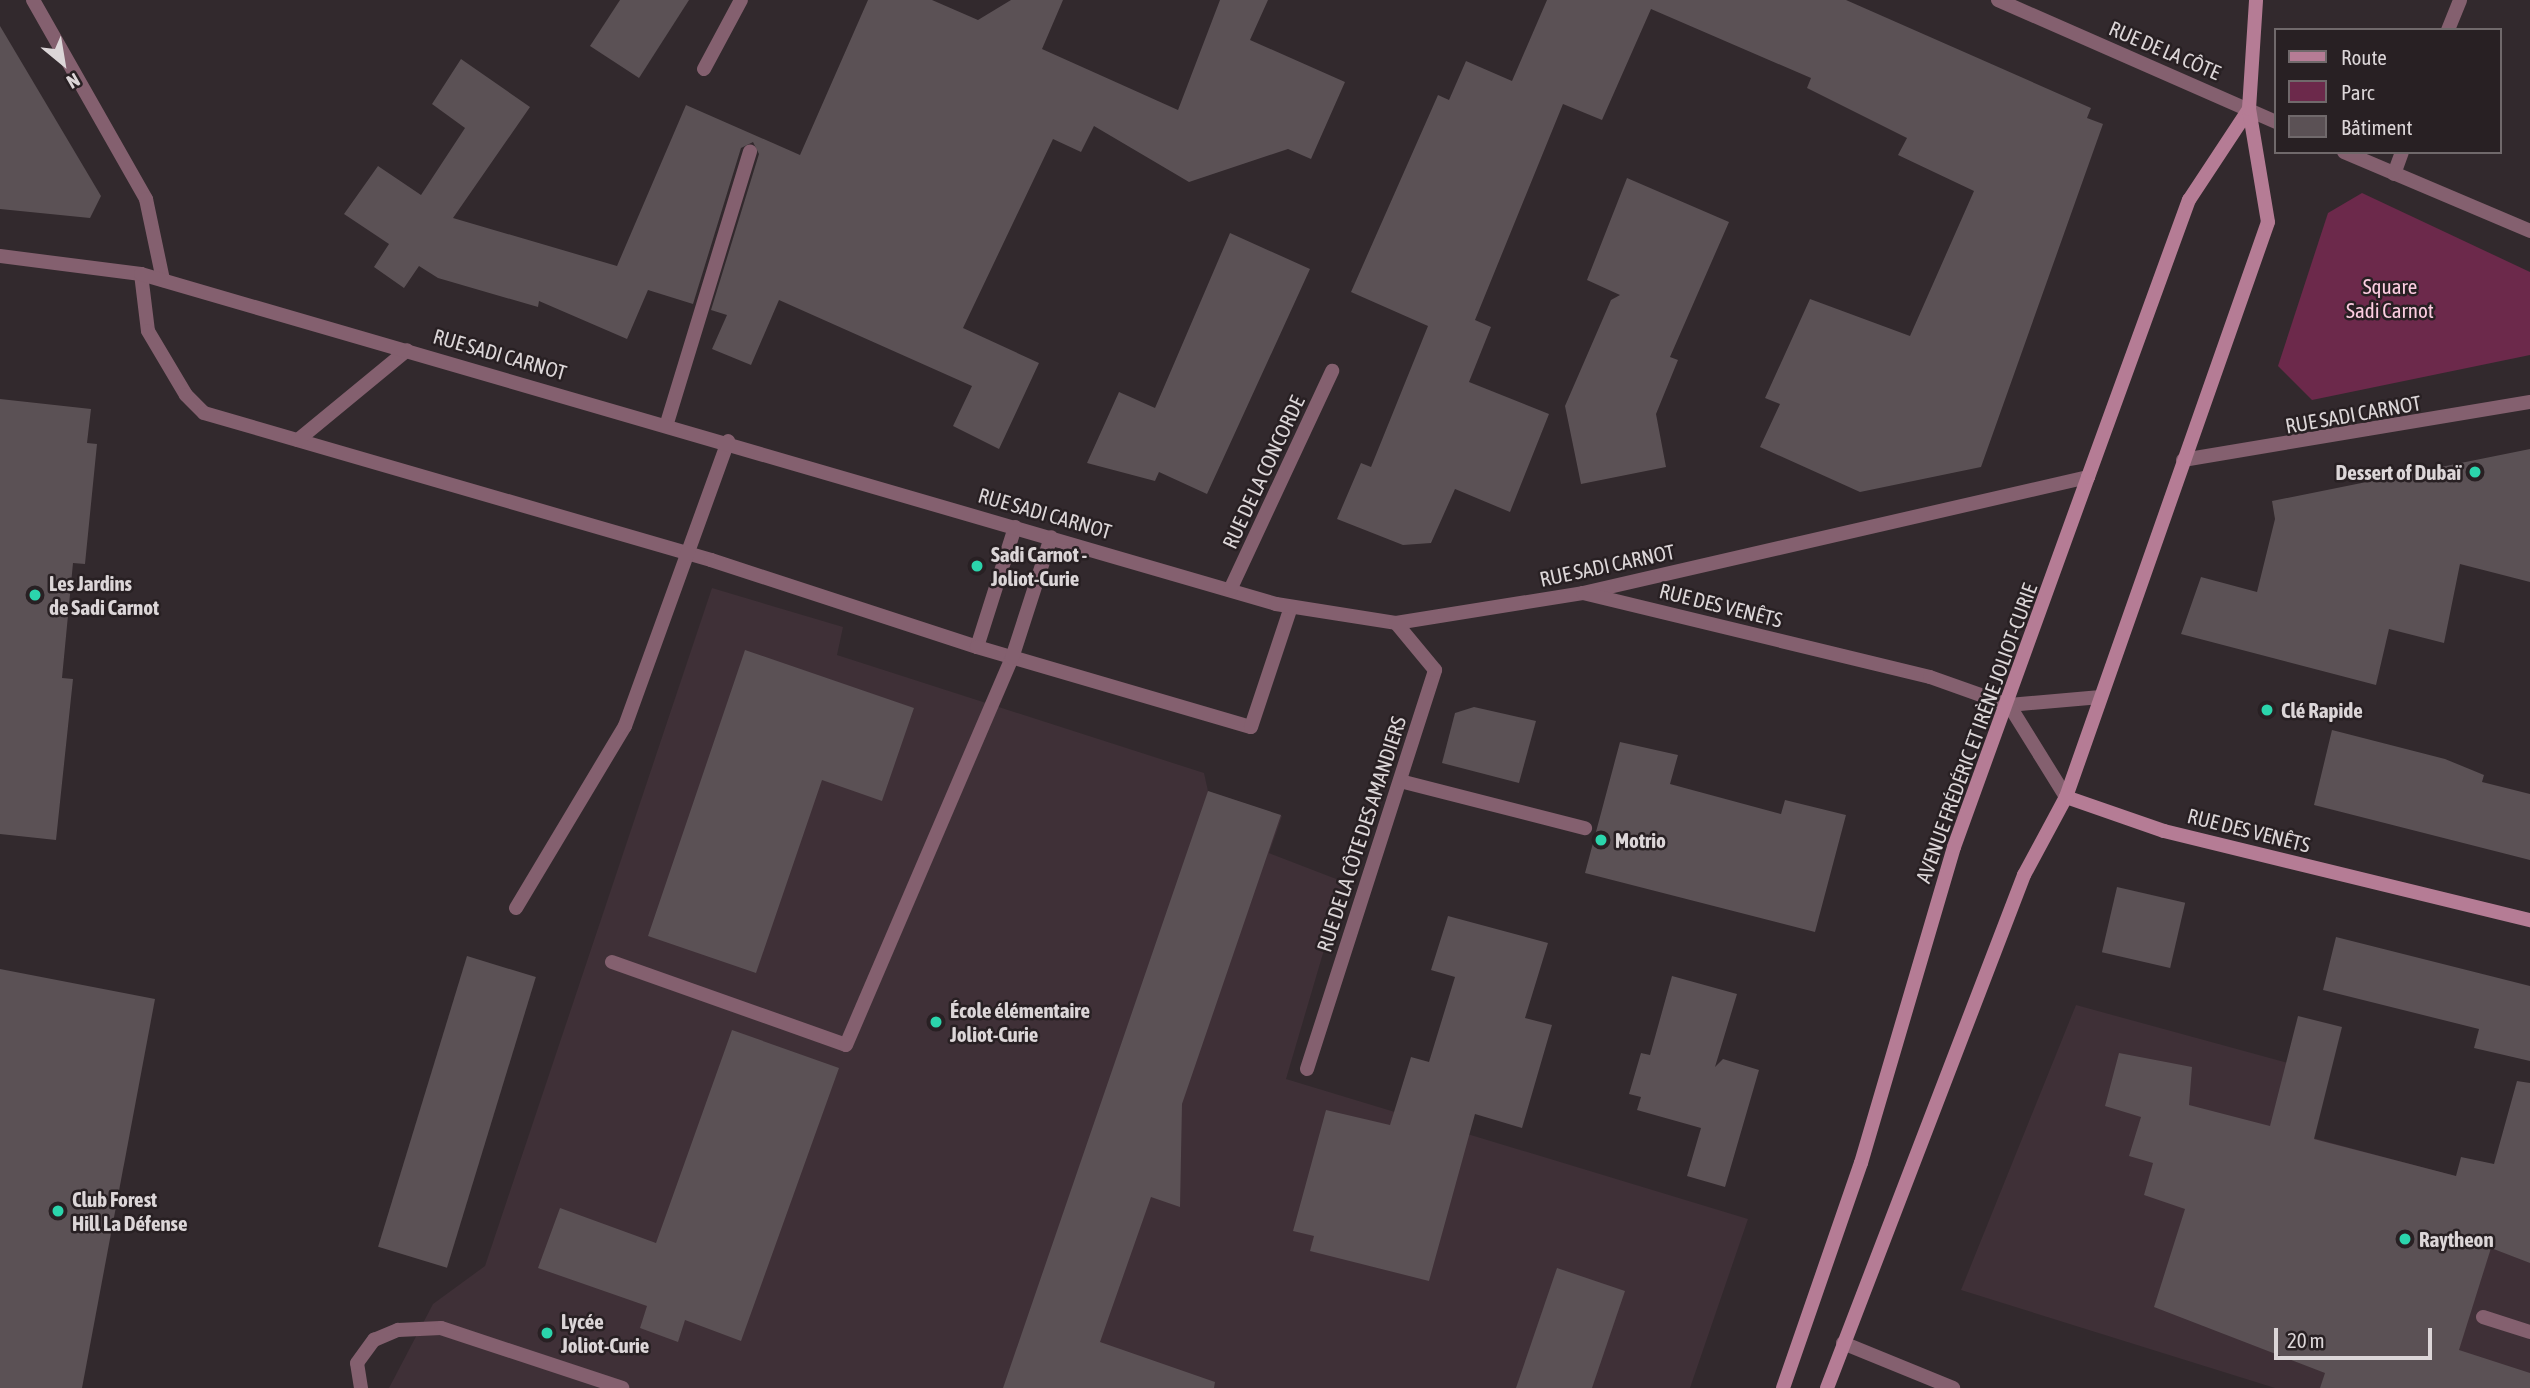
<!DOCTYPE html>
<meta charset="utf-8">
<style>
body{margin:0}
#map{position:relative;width:2530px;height:1388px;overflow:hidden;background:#32292d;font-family:"Asap Condensed",sans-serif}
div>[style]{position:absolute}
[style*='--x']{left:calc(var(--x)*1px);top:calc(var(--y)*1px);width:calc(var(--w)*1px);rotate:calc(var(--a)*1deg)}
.built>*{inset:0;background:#3f3037}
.green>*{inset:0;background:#6c294b}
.building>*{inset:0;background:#5b5155;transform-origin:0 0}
.lane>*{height:14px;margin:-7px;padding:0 7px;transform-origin:7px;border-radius:7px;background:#84606f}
.street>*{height:14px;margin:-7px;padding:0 7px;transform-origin:7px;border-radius:7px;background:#84606f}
.secondary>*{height:14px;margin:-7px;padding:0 7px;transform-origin:7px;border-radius:7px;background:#b57c95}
.dots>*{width:19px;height:19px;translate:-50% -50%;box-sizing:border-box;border:4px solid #282023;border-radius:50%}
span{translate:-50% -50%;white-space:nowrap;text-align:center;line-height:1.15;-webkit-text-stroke:5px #282023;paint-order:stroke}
.street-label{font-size:21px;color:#dcd6d8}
.park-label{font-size:21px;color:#fccde1}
.poi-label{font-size:21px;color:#dcd6d8;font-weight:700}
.right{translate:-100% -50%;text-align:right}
.left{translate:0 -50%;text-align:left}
.legend{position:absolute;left:2274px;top:28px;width:228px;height:126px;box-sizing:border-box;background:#282023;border:2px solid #70696b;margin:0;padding:9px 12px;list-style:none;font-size:21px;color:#dcd6d8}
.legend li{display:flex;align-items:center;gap:14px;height:35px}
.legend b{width:35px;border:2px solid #70696b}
.north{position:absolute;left:28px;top:28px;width:70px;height:70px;-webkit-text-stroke:5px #282023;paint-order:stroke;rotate:150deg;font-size:19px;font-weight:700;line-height:28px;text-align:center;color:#dcd6d8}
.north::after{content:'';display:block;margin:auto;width:24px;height:32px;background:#dcd6d8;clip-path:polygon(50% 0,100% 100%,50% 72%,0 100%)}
.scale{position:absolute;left:2274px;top:1328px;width:158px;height:32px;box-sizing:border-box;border:4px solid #dcd6d8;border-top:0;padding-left:9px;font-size:21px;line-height:24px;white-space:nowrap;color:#dcd6d8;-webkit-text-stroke:5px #282023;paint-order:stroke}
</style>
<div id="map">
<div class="built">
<div style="clip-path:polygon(712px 588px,843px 627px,837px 655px,1204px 773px,1208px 791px,1282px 816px,1269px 853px,1344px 882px,1286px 1079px,1748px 1219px,1690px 1388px,389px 1388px,433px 1304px,485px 1266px)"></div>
<div style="clip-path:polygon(2076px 1005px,2295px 1065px,2272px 1127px,2530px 1196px,2530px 1388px,2275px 1388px,1961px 1290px)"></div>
</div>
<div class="green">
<div style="clip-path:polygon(2362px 193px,2530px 272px,2530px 355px,2312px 400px,2278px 366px,2328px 213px)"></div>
</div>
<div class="building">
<div style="clip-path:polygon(620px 0,689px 0,639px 78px,590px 46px)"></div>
<div style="clip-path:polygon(868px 0,932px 0,978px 20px,1011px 0,1063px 0,1042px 49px,1178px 110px,1220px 0,1268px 0,1250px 40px,1345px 82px,1311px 159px,1288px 149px,1189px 182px,1094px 126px,1081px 152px,1053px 139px,963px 328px,1039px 363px,999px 449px,953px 426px,972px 386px,779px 300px,751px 365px,712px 349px,727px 315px,711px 310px,759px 154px,753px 142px,741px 148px,693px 304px,648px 290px,627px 339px,539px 301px,538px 307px,438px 278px,419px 266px,404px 288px,374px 267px,389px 244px,344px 214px,378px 166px,421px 195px,465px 128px,432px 104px,461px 59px,530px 107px,453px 218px,617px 266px,686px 105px,800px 155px)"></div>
<div style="clip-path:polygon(1547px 0,1846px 0,2091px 108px,2087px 118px,2103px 124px,1981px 467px,1860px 492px,1760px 447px,1780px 404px,1765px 398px,1810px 299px,1910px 336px,1974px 191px,1898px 155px,1907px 138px,1807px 88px,1811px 78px,1651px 9px,1602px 120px,1563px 104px,1475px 320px,1491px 327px,1469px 382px,1549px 414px,1510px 512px,1455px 489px,1431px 543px,1403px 545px,1337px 519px,1361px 463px,1371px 467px,1428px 326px,1351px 292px,1438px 95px,1449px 100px,1466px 61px,1512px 81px)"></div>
<div style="clip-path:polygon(0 26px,101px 196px,90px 218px,0 209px)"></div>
<div style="clip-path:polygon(1627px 178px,1729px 222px,1670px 357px,1678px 360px,1656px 414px,1666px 467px,1581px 484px,1565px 406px,1611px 300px,1620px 295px,1587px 280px)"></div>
<div style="clip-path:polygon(1230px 233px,1310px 269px,1207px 494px,1159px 472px,1155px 481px,1087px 463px,1119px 392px,1155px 408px)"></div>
<div style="clip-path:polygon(0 399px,91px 409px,87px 443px,97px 444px,85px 564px,73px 563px,62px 678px,73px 679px,56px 840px,0 834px)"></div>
<div style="clip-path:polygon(2530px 449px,2530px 582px,2460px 564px,2444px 643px,2389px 629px,2376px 685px,2181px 634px,2201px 577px,2257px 592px,2275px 519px,2272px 501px)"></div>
<div style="clip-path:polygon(745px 650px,914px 708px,882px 801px,822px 780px,756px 973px,648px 936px)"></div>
<div style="clip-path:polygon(1474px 707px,1536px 721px,1519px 783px,1442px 763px,1455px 713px)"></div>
<div style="clip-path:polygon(2332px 730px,2445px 759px,2484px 775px,2482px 782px,2530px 794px,2530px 860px,2314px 805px)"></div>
<div style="clip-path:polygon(1620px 742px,1678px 755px,1670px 784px,1781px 814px,1785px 800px,1846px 815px,1815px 932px,1585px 873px)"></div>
<div style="clip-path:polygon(1208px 791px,1281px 815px,1182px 1104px,1180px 1207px,1151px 1197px,1100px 1342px,1215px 1382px,1214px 1388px,1003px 1388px)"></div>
<div style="left:2117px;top:887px;width:70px;height:67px;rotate:13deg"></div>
<div style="clip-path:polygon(1448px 916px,1548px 943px,1525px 1018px,1552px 1025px,1522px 1128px,1475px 1114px,1429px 1281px,1310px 1251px,1314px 1236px,1293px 1231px,1326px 1110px,1390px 1125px,1411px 1057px,1429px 1062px,1455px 977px,1431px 970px)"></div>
<div style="clip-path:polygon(2336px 937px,2530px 986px,2530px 1061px,2474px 1048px,2479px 1029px,2323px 990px)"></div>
<div style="left:467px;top:956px;width:72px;height:304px;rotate:17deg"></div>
<div style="clip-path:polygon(0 969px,155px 999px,82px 1388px,0 1388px)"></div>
<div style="clip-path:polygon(1672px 976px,1737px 994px,1715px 1067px,1723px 1059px,1759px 1070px,1725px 1187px,1687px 1176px,1701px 1128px,1637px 1110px,1641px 1097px,1629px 1094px,1641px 1053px,1650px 1055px)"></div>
<div style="clip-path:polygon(2298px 1016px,2342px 1027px,2314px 1139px,2456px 1176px,2461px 1157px,2494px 1164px,2517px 1081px,2530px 1083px,2530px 1263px,2491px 1248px,2459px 1350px,2530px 1373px,2530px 1388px,2320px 1388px,2325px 1373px,2154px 1307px,2185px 1209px,2144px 1195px,2153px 1163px,2129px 1156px,2141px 1117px,2105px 1106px,2119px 1053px,2192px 1067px,2189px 1105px,2270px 1126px)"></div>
<div style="clip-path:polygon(732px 1030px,839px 1068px,741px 1341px,685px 1320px,678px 1342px,640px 1328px,647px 1306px,538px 1268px,560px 1208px,656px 1243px)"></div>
<div style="clip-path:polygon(1557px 1268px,1625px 1291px,1592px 1388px,1516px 1388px)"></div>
</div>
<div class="lane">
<div style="--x:704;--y:69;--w:78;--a:-61.8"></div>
<div style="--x:141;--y:274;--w:57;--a:83"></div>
<div style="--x:148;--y:331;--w:74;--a:59.3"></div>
<div style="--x:186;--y:395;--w:25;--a:45"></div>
<div style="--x:204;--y:413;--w:528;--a:16.17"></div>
<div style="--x:711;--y:560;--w:280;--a:18.1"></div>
<div style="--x:977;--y:647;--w:126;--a:-72.4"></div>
<div style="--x:667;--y:423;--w:284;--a:-73"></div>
<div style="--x:298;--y:440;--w:141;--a:-39.5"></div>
<div style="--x:1583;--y:593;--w:518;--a:-12.94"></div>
<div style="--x:977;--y:647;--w:285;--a:16.3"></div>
<div style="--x:1251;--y:727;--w:126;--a:-71.6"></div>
<div style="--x:1400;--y:781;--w:191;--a:14.3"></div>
<div style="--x:516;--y:908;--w:212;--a:-59.1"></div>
<div style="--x:625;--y:726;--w:303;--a:-70.1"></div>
<div style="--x:612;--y:962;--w:248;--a:19.5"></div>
<div style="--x:846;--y:1045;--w:421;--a:-66.8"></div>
<div style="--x:1012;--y:658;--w:127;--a:-72.1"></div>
<div style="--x:2483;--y:1317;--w:49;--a:17.7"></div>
<div style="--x:1843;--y:1343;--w:119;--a:22.2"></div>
<div style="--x:361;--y:1388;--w:25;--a:-99"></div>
<div style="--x:357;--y:1363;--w:29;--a:-54"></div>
<div style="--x:374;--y:1340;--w:26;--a:-23"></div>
<div style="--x:398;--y:1330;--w:43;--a:-2.7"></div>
<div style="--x:441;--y:1328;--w:191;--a:18.3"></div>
</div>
<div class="street">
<div style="--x:33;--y:0;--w:229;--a:60.4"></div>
<div style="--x:146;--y:199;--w:83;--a:78.1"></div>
<div style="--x:1998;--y:0;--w:304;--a:23.7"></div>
<div style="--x:2448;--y:30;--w:32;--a:-68"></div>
<div style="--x:2344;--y:152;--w:202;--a:23"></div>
<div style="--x:2394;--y:174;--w:23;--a:-70"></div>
<div style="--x:0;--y:256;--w:142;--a:7.3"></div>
<div style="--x:141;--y:274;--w:1182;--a:16.21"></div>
<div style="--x:1276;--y:604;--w:121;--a:9"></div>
<div style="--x:1396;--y:623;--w:189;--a:-9.1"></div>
<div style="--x:1583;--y:593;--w:357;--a:13.6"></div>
<div style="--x:1930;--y:677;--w:84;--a:19.5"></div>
<div style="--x:2009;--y:705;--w:92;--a:-5"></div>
<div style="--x:2183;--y:460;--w:352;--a:-9.5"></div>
<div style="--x:1230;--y:590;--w:242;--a:-65"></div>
<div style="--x:2009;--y:705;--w:108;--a:58.2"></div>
<div style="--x:1307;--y:1069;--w:419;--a:-72.2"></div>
<div style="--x:1435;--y:670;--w:61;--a:-129.7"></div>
</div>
<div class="secondary">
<div style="--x:2066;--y:797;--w:104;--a:19.1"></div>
<div style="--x:2164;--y:831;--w:377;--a:13.7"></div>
<div style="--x:1783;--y:1388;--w:238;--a:-70.9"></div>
<div style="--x:1861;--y:1163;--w:329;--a:-73.6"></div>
<div style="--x:1954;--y:847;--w:394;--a:-70.1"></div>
<div style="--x:2088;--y:477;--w:295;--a:-70"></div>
<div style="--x:2189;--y:200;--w:109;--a:-56.6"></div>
<div style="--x:1827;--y:1388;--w:550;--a:-68.99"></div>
<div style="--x:2024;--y:875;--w:89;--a:-61.7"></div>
<div style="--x:2066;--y:797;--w:609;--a:-70.64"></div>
<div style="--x:2268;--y:222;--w:115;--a:-99.5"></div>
<div style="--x:2249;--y:109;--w:109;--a:-86.3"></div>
</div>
<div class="dots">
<div style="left:2475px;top:472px;background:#2bd5ac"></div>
<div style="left:977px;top:566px;background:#2bd5ac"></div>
<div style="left:35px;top:595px;background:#2bd5ac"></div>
<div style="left:2267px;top:710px;background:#2bd5ac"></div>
<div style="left:1601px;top:840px;background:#2bd5ac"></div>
<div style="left:936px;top:1022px;background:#2bd5ac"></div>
<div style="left:58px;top:1211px;background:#2bd5ac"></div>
<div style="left:2405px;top:1239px;background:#2bd5ac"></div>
<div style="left:547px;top:1333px;background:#2bd5ac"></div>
</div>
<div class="street-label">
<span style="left:2165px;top:50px;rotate:23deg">RUE DE LA CÔTE</span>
<span style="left:500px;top:354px;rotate:16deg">RUE SADI CARNOT</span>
<span style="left:2353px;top:414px;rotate:-10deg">RUE SADI CARNOT</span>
<span style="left:1263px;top:472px;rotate:-65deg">RUE DE LA CONCORDE</span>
<span style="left:1045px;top:513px;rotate:16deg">RUE SADI CARNOT</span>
<span style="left:1607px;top:565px;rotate:-12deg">RUE SADI CARNOT</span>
<span style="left:1721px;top:605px;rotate:14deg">RUE DES VENÊTS</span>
<span style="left:1976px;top:733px;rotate:-70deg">AVENUE FRÉDÉRIC ET IRÈNE JOLIOT-CURIE</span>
<span style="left:2249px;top:830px;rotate:14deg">RUE DES VENÊTS</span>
<span style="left:1361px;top:834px;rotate:-72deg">RUE DE LA CÔTE DES AMANDIERS</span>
</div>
<div class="park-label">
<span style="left:2390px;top:298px">Square<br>Sadi Carnot</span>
</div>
<div class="poi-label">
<span class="right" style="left:2461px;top:472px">Dessert of Dubaï</span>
<span class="left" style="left:991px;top:566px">Sadi Carnot -<br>Joliot-Curie</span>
<span class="left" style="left:49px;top:595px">Les Jardins<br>de Sadi Carnot</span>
<span class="left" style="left:2281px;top:710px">Clé Rapide</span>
<span class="left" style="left:1615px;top:840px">Motrio</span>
<span class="left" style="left:950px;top:1022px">École élémentaire<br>Joliot-Curie</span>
<span class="left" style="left:72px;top:1211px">Club Forest<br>Hill La Défense</span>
<span class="left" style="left:2419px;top:1239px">Raytheon</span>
<span class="left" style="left:561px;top:1333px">Lycée<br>Joliot-Curie</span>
</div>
<ul class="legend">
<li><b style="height:9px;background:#b57c95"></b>Route</li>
<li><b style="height:19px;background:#6c294b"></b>Parc</li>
<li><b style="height:19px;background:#5b5155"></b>Bâtiment</li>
</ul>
<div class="north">N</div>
<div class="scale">20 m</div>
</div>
